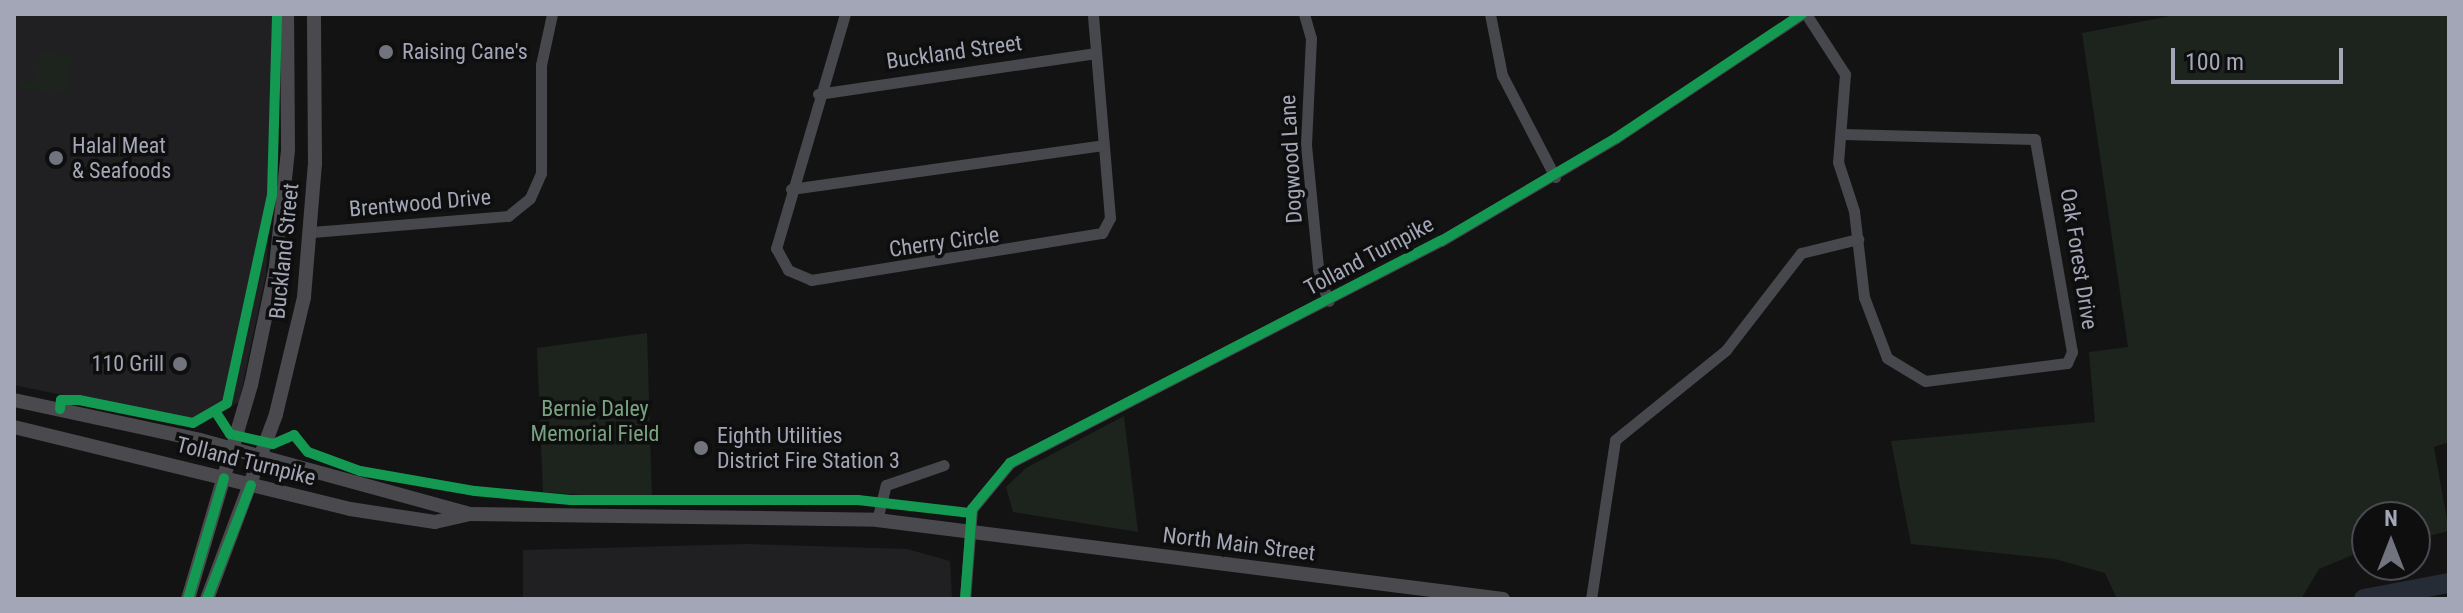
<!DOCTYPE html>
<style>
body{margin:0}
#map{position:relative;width:2463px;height:613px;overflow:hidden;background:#131314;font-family:"Roboto Condensed",sans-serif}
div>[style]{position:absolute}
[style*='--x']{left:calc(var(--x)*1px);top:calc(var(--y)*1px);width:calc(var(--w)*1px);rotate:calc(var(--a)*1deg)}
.built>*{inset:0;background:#202022}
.green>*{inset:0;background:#1d241e}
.stream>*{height:3px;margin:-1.5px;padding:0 1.5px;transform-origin:1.5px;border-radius:1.5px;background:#262c36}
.river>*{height:20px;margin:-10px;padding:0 10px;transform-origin:10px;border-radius:10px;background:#262c36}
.minor>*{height:11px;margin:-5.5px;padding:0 5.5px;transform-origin:5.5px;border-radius:5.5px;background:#47484d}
.major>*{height:14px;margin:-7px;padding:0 7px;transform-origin:7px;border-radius:7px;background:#4a4a4e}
.cycleway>*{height:10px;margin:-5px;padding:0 5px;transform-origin:5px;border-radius:5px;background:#139951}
.dots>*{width:22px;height:22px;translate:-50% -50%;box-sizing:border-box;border:4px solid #0e0e0f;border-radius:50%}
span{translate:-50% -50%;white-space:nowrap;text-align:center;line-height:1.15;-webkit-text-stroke:7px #0e0e0f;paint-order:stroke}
.poi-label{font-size:22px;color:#a3a6b6}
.left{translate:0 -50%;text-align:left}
.right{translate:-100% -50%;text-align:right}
.street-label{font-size:22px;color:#a3a6b6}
.park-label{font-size:22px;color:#78a280}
.frame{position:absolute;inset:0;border:16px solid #a3a6b6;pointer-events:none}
.north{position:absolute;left:2351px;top:501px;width:80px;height:80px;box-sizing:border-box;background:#0e0e0f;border:2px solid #4a4b52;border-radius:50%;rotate:0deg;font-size:22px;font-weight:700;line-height:32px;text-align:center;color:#a3a6b6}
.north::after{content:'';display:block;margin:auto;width:28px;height:36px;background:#71737d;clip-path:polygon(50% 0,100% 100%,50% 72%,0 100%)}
.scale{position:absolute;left:2171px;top:48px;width:172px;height:36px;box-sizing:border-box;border:4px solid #a3a6b6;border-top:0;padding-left:10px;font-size:24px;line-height:28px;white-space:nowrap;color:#a3a6b6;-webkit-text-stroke:6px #0e0e0f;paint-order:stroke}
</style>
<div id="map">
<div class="built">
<div style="clip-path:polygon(14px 14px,282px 14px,266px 274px,239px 402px,201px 424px,14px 385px)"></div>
<div style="clip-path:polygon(747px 544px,907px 549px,950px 561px,952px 599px,523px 599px,523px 550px)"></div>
</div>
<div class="green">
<div style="clip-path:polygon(2181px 14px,2449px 14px,2449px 442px,2434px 447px,2449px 531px,2415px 539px,2415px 517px,2367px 517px,2367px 549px,2319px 569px,2301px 599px,2117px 599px,2105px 573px,2055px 559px,1911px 544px,1891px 441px,2095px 422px,2089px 352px,2128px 347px,2082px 33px)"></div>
<div style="clip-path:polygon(41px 51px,71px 56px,67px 91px,19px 89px,21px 80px,35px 83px)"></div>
<div style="clip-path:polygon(647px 333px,652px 500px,543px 492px,537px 348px)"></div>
<div style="clip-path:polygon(1124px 416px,1138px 532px,1013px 512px,1006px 487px,1026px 468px)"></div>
</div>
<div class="stream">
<div style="--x:2449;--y:304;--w:53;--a:90"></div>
</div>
<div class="river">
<div style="--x:2364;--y:599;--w:86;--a:-10.7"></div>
</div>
<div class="minor">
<div style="--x:845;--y:14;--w:244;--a:106.4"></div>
<div style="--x:776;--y:248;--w:25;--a:61"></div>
<div style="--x:788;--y:270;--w:25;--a:23"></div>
<div style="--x:811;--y:280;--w:295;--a:-9.2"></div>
<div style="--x:1102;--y:233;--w:17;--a:-62"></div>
<div style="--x:1110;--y:218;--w:205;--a:-94.8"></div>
<div style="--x:1304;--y:14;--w:25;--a:74"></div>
<div style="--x:1311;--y:38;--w:107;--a:92.7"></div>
<div style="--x:1306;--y:145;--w:134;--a:84.4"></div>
<div style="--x:1319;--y:278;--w:25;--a:67"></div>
<div style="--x:1490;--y:14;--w:62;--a:78.9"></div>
<div style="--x:1502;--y:75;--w:115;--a:62.5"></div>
<div style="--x:1806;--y:14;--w:72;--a:57"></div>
<div style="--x:1845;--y:74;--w:88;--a:94.5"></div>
<div style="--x:1838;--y:162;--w:52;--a:71.9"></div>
<div style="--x:1854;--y:211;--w:87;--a:83.4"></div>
<div style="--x:1864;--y:297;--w:65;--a:69.3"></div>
<div style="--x:1887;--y:358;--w:44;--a:31.2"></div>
<div style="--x:1925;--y:381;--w:143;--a:-7.2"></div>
<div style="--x:2067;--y:363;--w:12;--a:-66"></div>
<div style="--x:2072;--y:352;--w:216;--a:-99.9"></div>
<div style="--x:2035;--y:139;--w:192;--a:-178.5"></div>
<div style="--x:818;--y:94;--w:281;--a:-8.4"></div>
<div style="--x:791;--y:189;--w:315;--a:-8"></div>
<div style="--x:312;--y:232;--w:197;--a:-4.7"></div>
<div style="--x:508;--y:216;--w:28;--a:-39"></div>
<div style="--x:530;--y:198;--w:27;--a:-66"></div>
<div style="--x:541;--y:173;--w:108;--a:-90"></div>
<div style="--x:541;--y:65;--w:52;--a:-77.8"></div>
<div style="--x:877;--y:520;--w:36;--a:-76"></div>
<div style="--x:886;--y:485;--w:61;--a:-19"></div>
<div style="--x:965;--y:599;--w:90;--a:-85.6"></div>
<div style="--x:972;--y:509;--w:60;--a:-50.4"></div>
<div style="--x:1010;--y:463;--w:485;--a:-27.3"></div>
<div style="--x:1441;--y:241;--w:203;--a:-30.5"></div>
<div style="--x:1616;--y:138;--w:224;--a:-33.7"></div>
<div style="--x:1591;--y:599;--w:161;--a:-81.4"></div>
<div style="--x:1615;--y:440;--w:143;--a:-39"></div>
<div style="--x:1726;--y:350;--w:123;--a:-52.3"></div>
<div style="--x:1801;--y:253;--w:59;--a:-13.8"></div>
</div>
<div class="major">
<div style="--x:14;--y:400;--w:190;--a:12.1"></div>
<div style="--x:200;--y:440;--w:280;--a:15.3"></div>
<div style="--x:470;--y:514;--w:407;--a:0.8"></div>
<div style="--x:877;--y:520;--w:631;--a:7.19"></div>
<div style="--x:14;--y:427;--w:346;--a:13.7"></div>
<div style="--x:350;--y:509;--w:86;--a:8.7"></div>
<div style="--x:435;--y:522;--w:36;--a:-13"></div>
<div style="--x:188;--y:599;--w:223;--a:-73.6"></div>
<div style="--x:251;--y:385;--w:122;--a:-78.1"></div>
<div style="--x:276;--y:266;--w:117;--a:-84.1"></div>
<div style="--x:288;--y:150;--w:136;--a:-90.4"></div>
<div style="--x:207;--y:599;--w:197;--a:-69.5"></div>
<div style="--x:276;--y:414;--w:120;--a:-76.5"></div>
<div style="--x:304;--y:297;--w:133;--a:-85.3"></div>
<div style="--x:315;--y:164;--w:150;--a:-90.4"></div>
</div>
<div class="cycleway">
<div style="--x:60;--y:409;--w:9;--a:-84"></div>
<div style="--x:61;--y:400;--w:18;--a:0"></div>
<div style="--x:79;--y:400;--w:116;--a:11.4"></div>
<div style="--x:193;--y:423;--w:39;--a:-30"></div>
<div style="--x:227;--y:403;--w:213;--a:-77.8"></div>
<div style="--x:272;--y:195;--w:181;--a:-88.4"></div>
<div style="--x:217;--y:414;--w:24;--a:57"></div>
<div style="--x:230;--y:434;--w:44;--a:13.1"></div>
<div style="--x:273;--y:444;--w:23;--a:-23"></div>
<div style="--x:294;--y:435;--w:22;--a:51"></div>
<div style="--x:308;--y:452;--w:55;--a:20.1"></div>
<div style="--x:360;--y:471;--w:117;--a:9.9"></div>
<div style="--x:475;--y:491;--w:96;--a:5.4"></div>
<div style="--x:571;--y:500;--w:287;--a:0"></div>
<div style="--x:858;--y:500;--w:114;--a:6.6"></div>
<div style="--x:188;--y:599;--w:126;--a:-73.4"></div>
<div style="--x:207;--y:599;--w:122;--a:-68.9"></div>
<div style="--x:965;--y:599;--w:90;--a:-85.6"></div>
<div style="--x:972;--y:509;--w:60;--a:-50.4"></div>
<div style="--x:1010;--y:463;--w:485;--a:-27.3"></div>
<div style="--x:1441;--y:241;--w:203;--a:-30.5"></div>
<div style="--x:1616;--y:138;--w:224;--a:-33.7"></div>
</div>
<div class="dots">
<div style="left:386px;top:52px;background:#71737d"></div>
<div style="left:56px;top:158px;background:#71737d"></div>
<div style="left:180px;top:364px;background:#71737d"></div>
<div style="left:701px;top:448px;background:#71737d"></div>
</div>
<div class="poi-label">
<span class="left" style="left:402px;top:52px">Raising Cane's</span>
<span class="left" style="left:72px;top:158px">Halal Meat<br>&amp; Seafoods</span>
<span class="right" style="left:164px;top:364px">110 Grill</span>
<span class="left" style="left:717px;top:448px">Eighth Utilities<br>District Fire Station 3</span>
</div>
<div class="street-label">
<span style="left:954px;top:52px;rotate:-8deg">Buckland Street</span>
<span style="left:1291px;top:159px;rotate:-93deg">Dogwood Lane</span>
<span style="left:420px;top:203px;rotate:-5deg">Brentwood Drive</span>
<span style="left:944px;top:242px;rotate:-8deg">Cherry Circle</span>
<span style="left:284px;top:251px;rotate:-84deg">Buckland Street</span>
<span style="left:1369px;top:256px;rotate:-28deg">Tolland Turnpike</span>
<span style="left:2079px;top:259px;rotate:81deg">Oak Forest Drive</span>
<span style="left:246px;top:461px;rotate:14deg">Tolland Turnpike</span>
<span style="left:1239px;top:544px;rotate:7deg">North Main Street</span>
</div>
<div class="park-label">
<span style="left:595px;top:421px">Bernie Daley<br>Memorial Field</span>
</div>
<div class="frame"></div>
<div class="north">N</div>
<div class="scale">100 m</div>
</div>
